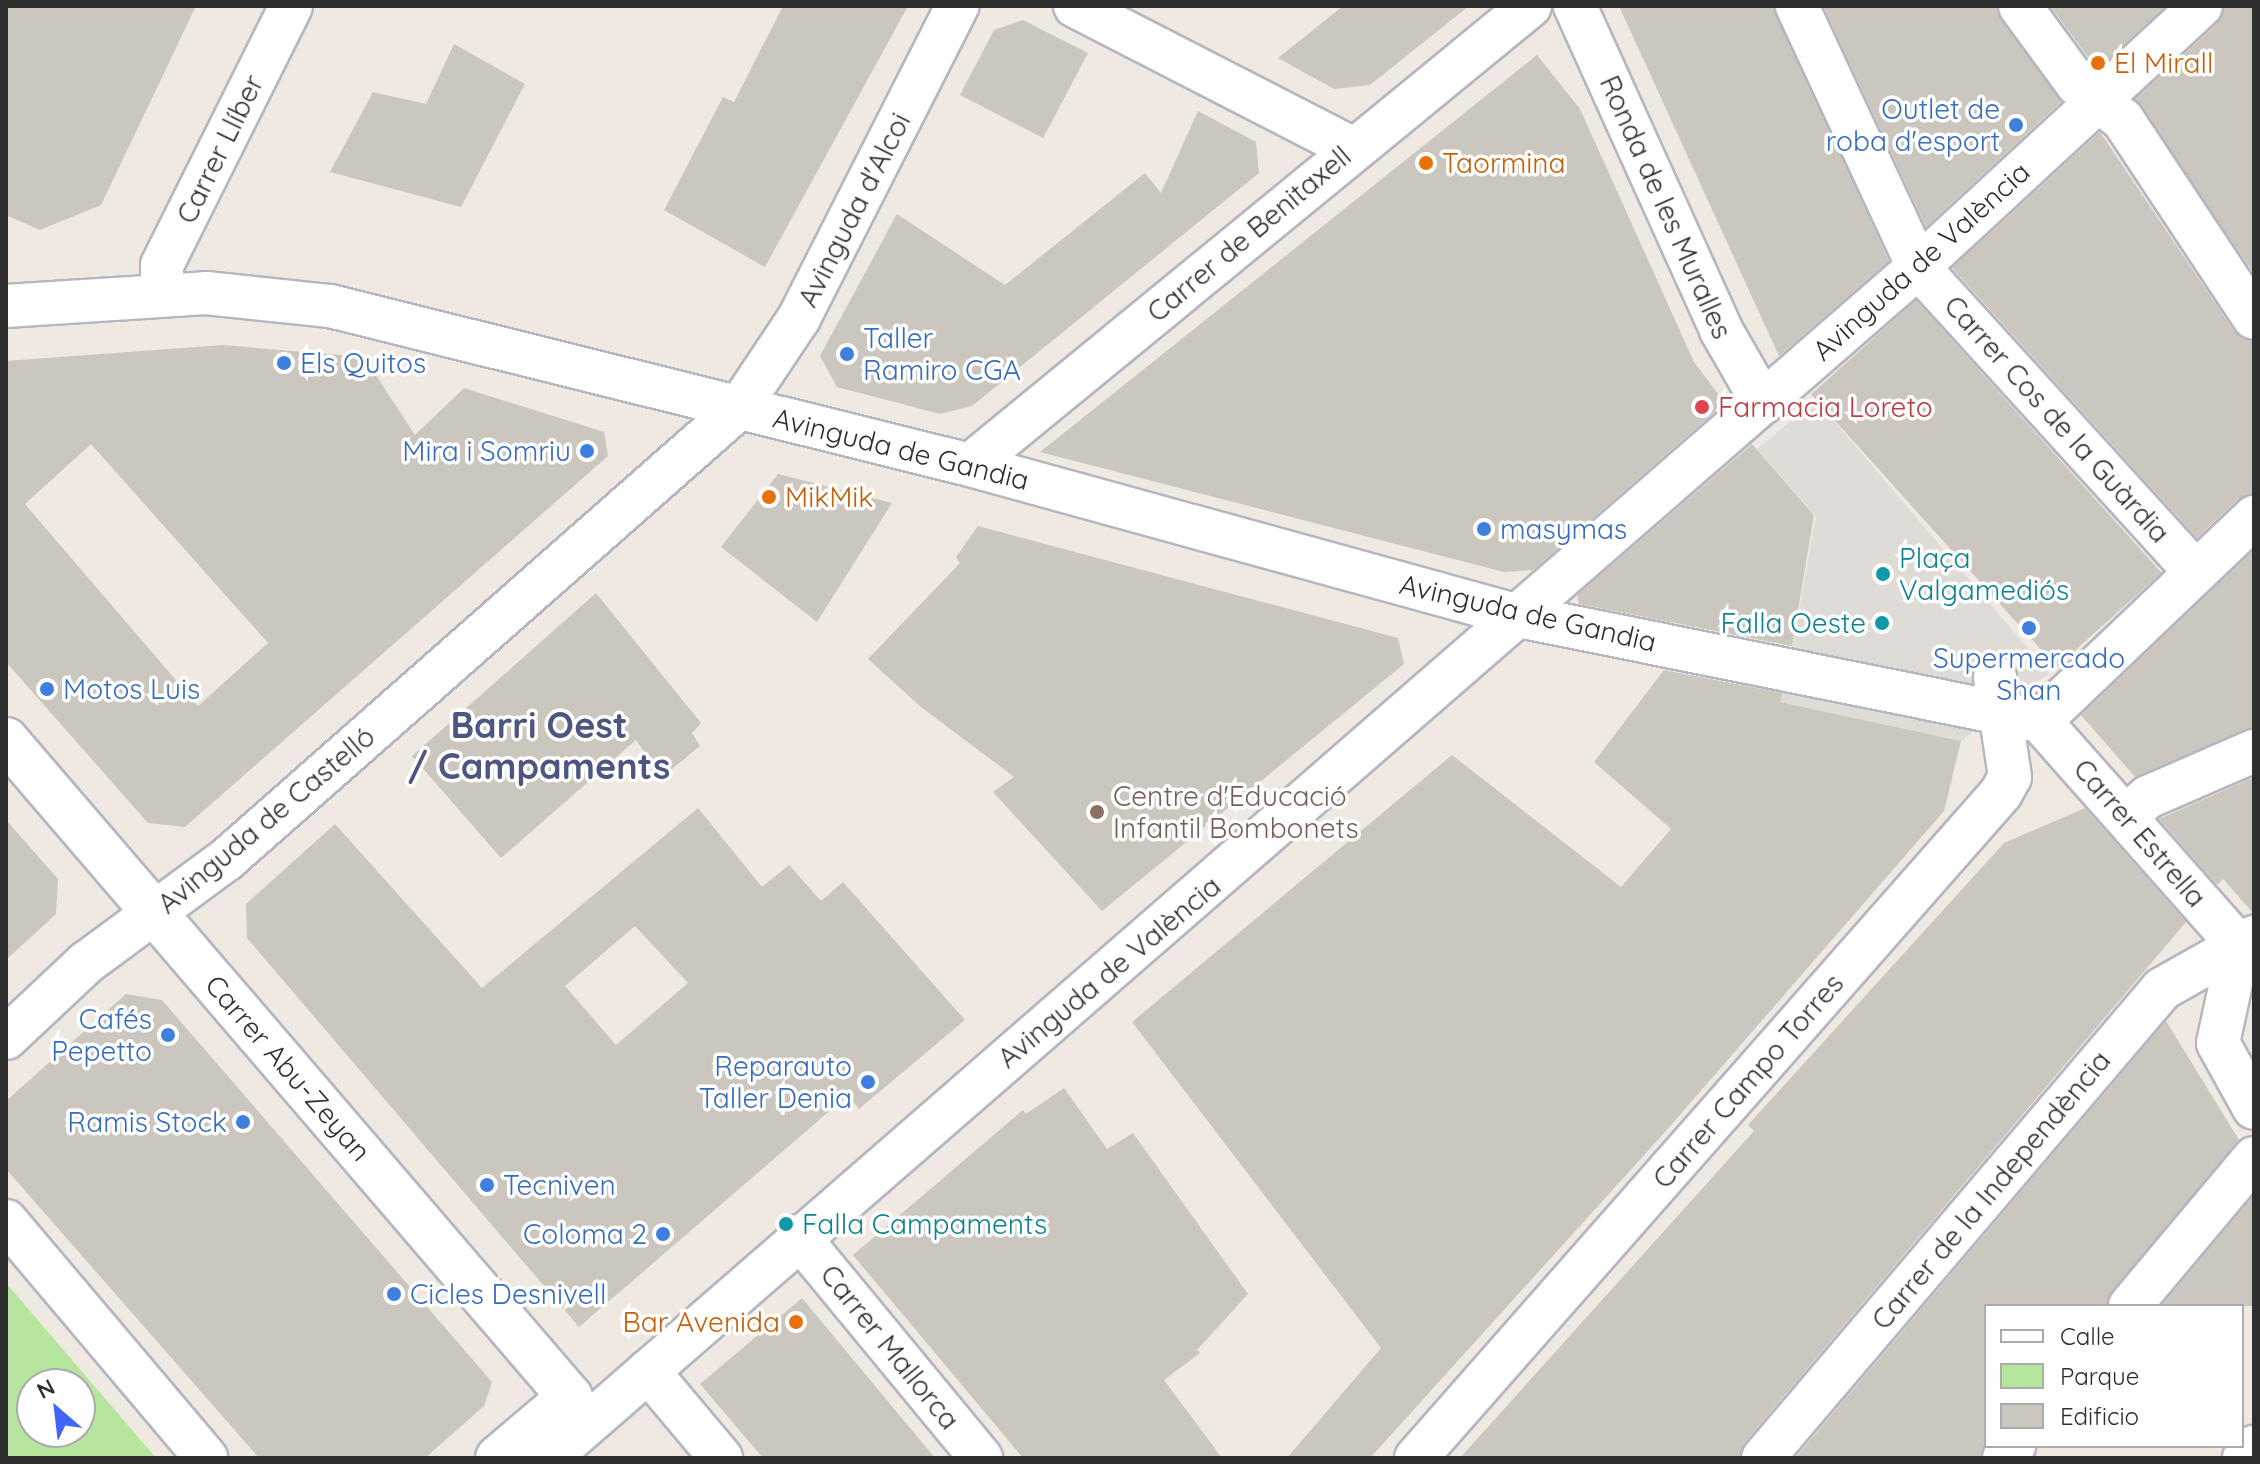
<!DOCTYPE html>
<meta charset="utf-8">
<style>
body{margin:0}
#map{position:relative;width:2260px;height:1464px;overflow:hidden;background:#efe9e1;font-family:Quicksand,sans-serif}
div>[style]{position:absolute}
[style*='--x']{left:calc(var(--x)*1px);top:calc(var(--y)*1px);width:calc(var(--w)*1px);rotate:calc(var(--a)*1deg)}
.green>*{inset:0;background:#b6e59e}
.plaza>*{inset:0;background:#dfdcd8}
.building>*{inset:0;background:#cbc7bf;transform-origin:0 0}
.roads{filter:drop-shadow(2px 0 #b4b7c1) drop-shadow(-2px 0 #b4b7c1) drop-shadow(0 2px #b4b7c1) drop-shadow(0 -2px #b4b7c1)}
.street>*{height:42px;margin:-21px;padding:0 21px;transform-origin:21px;border-radius:21px;background:#fff}
.secondary>*{height:44px;margin:-22px;padding:0 22px;transform-origin:22px;border-radius:22px;background:#fff}
.dots>*{width:22px;height:22px;translate:-50% -50%;box-sizing:border-box;border:4px solid #fff;border-radius:50%}
span{translate:-50% -50%;white-space:nowrap;text-align:center;line-height:1.15;-webkit-text-stroke:7px #fff;paint-order:stroke}
.food-label{font-size:28px;color:#c56008}
.left{translate:0 -50%;text-align:left}
.right{translate:-100% -50%;text-align:right}
.shop-label{font-size:28px;color:#366cbe}
.street-label{font-size:28px;color:#2e2e2e}
.health-label{font-size:28px;color:#be3a42}
.culture-label{font-size:28px;color:#0d838f}
.education-label{font-size:28px;color:#785e54}
.district-label{font-size:36px;color:#4d5680;font-weight:700}
.frame{position:absolute;inset:0;border:8px solid #2e2e2e;pointer-events:none}
.legend{position:absolute;left:1984px;top:1304px;width:260px;height:144px;box-sizing:border-box;background:#fff;border:2px solid #ababab;margin:0;padding:10px 14px;list-style:none;font-size:24px;color:#2e2e2e}
.legend li{display:flex;align-items:center;gap:16px;height:40px}
.legend b{width:40px;border:2px solid #ababab}
.north{position:absolute;left:16px;top:1368px;width:80px;height:80px;box-sizing:border-box;background:#fff;border:2px solid #ababab;border-radius:50%;rotate:332deg;font-size:22px;font-weight:700;line-height:32px;text-align:center;color:#2e2e2e}
.north::after{content:'';display:block;margin:auto;width:28px;height:36px;background:#4264fb;clip-path:polygon(50% 0,100% 100%,50% 72%,0 100%)}
</style>
<div id="map">
<div class="green">
<div style="clip-path:polygon(evenodd,6px 1283px,156px 1458px,6px 1458px,6px 1283px,32px 1384px,80px 1384px,80px 1432px,32px 1432px,32px 1384px)"></div>
</div>
<div class="plaza">
<div style="clip-path:polygon(1816px 400px,2049px 673px,1961px 741px,1759px 697px,1788px 670px,1816px 516px,1757px 449px)"></div>
</div>
<div class="building">
<div style="clip-path:polygon(6px 6px,196px 6px,101px 205px,40px 230px,6px 215px)"></div>
<div style="clip-path:polygon(783px 6px,908px 6px,765px 267px,664px 210px,723px 97px,734px 102px)"></div>
<div style="clip-path:polygon(1343px 6px,1469px 6px,1370px 85px,1334px 89px,1278px 58px)"></div>
<div style="clip-path:polygon(1619px 6px,1773px 6px,1889px 261px,1779px 356px)"></div>
<div style="clip-path:polygon(1823px 6px,1996px 6px,2001px 20px,2061px 102px,1926px 227px)"></div>
<div style="clip-path:polygon(2050px 6px,2166px 6px,2097px 69px)"></div>
<div style="clip-path:polygon(2224px 6px,2254px 6px,2254px 274px,2135px 99px,2217px 24px)"></div>
<div style="clip-path:polygon(1023px 20px,1088px 53px,1043px 138px,960px 95px,994px 30px)"></div>
<div style="clip-path:polygon(454px 44px,525px 84px,461px 207px,330px 172px,373px 92px,426px 104px)"></div>
<div style="clip-path:polygon(1537px 55px,1580px 109px,1694px 362px,1725px 403px,1533px 570px,1504px 572px,1040px 452px)"></div>
<div style="clip-path:polygon(1198px 111px,1256px 142px,1259px 173px,972px 406px,940px 414px,837px 387px,820px 356px,897px 214px,1005px 285px,1145px 173px,1161px 193px)"></div>
<div style="clip-path:polygon(2100px 132px,2234px 331px,2254px 342px,2254px 494px,2237px 500px,2197px 538px,1952px 268px)"></div>
<div style="left:1916px;top:300px;width:367px;height:141px;rotate:48deg"></div>
<div style="clip-path:polygon(evenodd,223px 345px,364px 357px,415px 435px,464px 388px,604px 432px,608px 456px,185px 827px,148px 823px,6px 662px,6px 361px,223px 345px,91px 444px,268px 643px,198px 706px,25px 504px,91px 444px)"></div>
<div style="clip-path:polygon(1752px 444px,1814px 515px,1792px 646px,1579px 604px,1577px 595px)"></div>
<div style="clip-path:polygon(778px 474px,892px 503px,817px 622px,721px 547px)"></div>
<div style="clip-path:polygon(978px 526px,1398px 638px,1404px 664px,1102px 911px,993px 792px,1014px 777px,921px 707px,868px 659px,960px 563px,956px 557px)"></div>
<div style="clip-path:polygon(2254px 550px,2254px 727px,2135px 777px,2081px 715px)"></div>
<div style="clip-path:polygon(596px 593px,701px 723px,692px 733px,700px 746px,662px 777px,636px 740px,501px 858px,412px 756px)"></div>
<div style="clip-path:polygon(1664px 670px,1782px 693px,1780px 702px,1961px 741px,1944px 811px,1665px 1132px,1370px 1458px,1287px 1458px,1381px 1348px,1132px 1022px,1452px 755px,1621px 887px,1671px 829px,1594px 762px)"></div>
<div style="clip-path:polygon(2254px 777px,2254px 913px,2253px 913px,2223px 879px,2217px 885px,2159px 819px)"></div>
<div style="clip-path:polygon(evenodd,698px 808px,762px 887px,789px 865px,821px 901px,843px 882px,965px 1020px,859px 1109px,848px 1095px,579px 1327px,247px 938px,246px 904px,335px 824px,482px 988px,698px 808px,635px 926px,688px 983px,616px 1045px,565px 986px,635px 926px)"></div>
<div style="clip-path:polygon(2085px 808px,2186px 922px,1745px 1442px,1740px 1458px,1460px 1458px,1754px 1131px,1748px 1125px,2004px 843px)"></div>
<div style="clip-path:polygon(6px 820px,58px 879px,56px 914px,6px 960px)"></div>
<div style="clip-path:polygon(126px 994px,162px 1000px,492px 1382px,484px 1406px,425px 1458px,259px 1458px,6px 1169px,6px 1101px)"></div>
<div style="clip-path:polygon(2166px 1021px,2239px 1140px,2112px 1291px,2107px 1306px,1986px 1306px,1986px 1442px,1981px 1458px,1795px 1458px)"></div>
<div style="clip-path:polygon(1064px 1088px,1107px 1149px,1133px 1133px,1248px 1294px,1197px 1350px,1200px 1353px,1164px 1380px,1222px 1458px,1023px 1458px,853px 1255px,1023px 1110px,1026px 1114px)"></div>
<div style="clip-path:polygon(2254px 1195px,2254px 1306px,2161px 1306px)"></div>
<div style="clip-path:polygon(802px 1298px,935px 1458px,763px 1458px,700px 1384px)"></div>
</div>
<div class="roads">
<div class="street">
<div style="--x:1075;--y:6;--w:310;--a:27.2"></div>
<div style="--x:1575;--y:6;--w:355;--a:65.7"></div>
<div style="--x:1721;--y:330;--w:84;--a:60.1"></div>
<div style="--x:1797;--y:6;--w:288;--a:65.1"></div>
<div style="--x:1918;--y:267;--w:411;--a:47.7"></div>
<div style="--x:2020;--y:6;--w:97;--a:53.8"></div>
<div style="--x:2077;--y:84;--w:58;--a:38"></div>
<div style="--x:2123;--y:120;--w:237;--a:56.5"></div>
<div style="--x:162;--y:295;--w:30;--a:-90"></div>
<div style="--x:162;--y:265;--w:289;--a:-63.5"></div>
<div style="--x:6;--y:306;--w:200;--a:-3.7"></div>
<div style="--x:206;--y:293;--w:125;--a:6"></div>
<div style="--x:330;--y:306;--w:659;--a:13.95"></div>
<div style="--x:970;--y:465;--w:569;--a:15.38"></div>
<div style="--x:1519;--y:616;--w:531;--a:11.39"></div>
<div style="--x:970;--y:465;--w:724;--a:-39.34"></div>
<div style="--x:2040;--y:721;--w:300;--a:48.5"></div>
<div style="--x:2040;--y:721;--w:296;--a:-43.6"></div>
<div style="--x:2126;--y:816;--w:29;--a:-41"></div>
<div style="--x:2148;--y:797;--w:116;--a:-23.5"></div>
<div style="--x:2239;--y:946;--w:99;--a:102.2"></div>
<div style="--x:2218;--y:1043;--w:74;--a:61"></div>
<div style="--x:6;--y:1038;--w:110;--a:-43.2"></div>
<div style="--x:86;--y:963;--w:175;--a:-36.4"></div>
<div style="--x:227;--y:859;--w:682;--a:-41.38"></div>
<div style="--x:739;--y:408;--w:108;--a:-56.3"></div>
<div style="--x:799;--y:318;--w:350;--a:-63.1"></div>
<div style="--x:6;--y:1221;--w:310;--a:49.8"></div>
<div style="--x:798;--y:1236;--w:288;--a:50.5"></div>
<div style="--x:2130;--y:1306;--w:193;--a:-50"></div>
<div style="--x:648;--y:1371;--w:114;--a:50"></div>
<div style="--x:552;--y:1455;--w:1810;--a:-41.01"></div>
<div style="--x:1918;--y:267;--w:385;--a:-42.7"></div>
<div style="--x:1416;--y:1458;--w:886;--a:-48.66"></div>
<div style="--x:2001;--y:793;--w:18;--a:-61"></div>
<div style="--x:2010;--y:777;--w:101;--a:-98.5"></div>
<div style="--x:1763;--y:1458;--w:616;--a:-49.61"></div>
<div style="--x:2162;--y:989;--w:106;--a:-29.5"></div>
<div style="--x:2004;--y:1458;--w:16;--a:-50"></div>
<div style="--x:2244;--y:1458;--w:15;--a:-48"></div>
</div>
<div class="secondary">
<div style="--x:6;--y:740;--w:866;--a:49.36"></div>
<div style="--x:570;--y:1397;--w:25;--a:78"></div>
<div style="--x:575;--y:1421;--w:47;--a:128.1"></div>
<div style="--x:498;--y:1458;--w:94;--a:-40.3"></div>
</div>
</div>
<div class="dots">
<div style="left:2098px;top:63px;background:#e8710a"></div>
<div style="left:2016px;top:125px;background:#3f7fe0"></div>
<div style="left:1426px;top:163px;background:#e8710a"></div>
<div style="left:847px;top:354px;background:#3f7fe0"></div>
<div style="left:284px;top:363px;background:#3f7fe0"></div>
<div style="left:1702px;top:407px;background:#e0444e"></div>
<div style="left:587px;top:451px;background:#3f7fe0"></div>
<div style="left:769px;top:497px;background:#e8710a"></div>
<div style="left:1484px;top:529px;background:#3f7fe0"></div>
<div style="left:1883px;top:574px;background:#0f9aa8"></div>
<div style="left:1882px;top:623px;background:#0f9aa8"></div>
<div style="left:2029px;top:628px;background:#3f7fe0"></div>
<div style="left:47px;top:689px;background:#3f7fe0"></div>
<div style="left:1097px;top:812px;background:#8d6e63"></div>
<div style="left:168px;top:1035px;background:#3f7fe0"></div>
<div style="left:868px;top:1082px;background:#3f7fe0"></div>
<div style="left:243px;top:1122px;background:#3f7fe0"></div>
<div style="left:487px;top:1185px;background:#3f7fe0"></div>
<div style="left:786px;top:1224px;background:#0f9aa8"></div>
<div style="left:663px;top:1234px;background:#3f7fe0"></div>
<div style="left:394px;top:1294px;background:#3f7fe0"></div>
<div style="left:796px;top:1322px;background:#e8710a"></div>
</div>
<div class="food-label">
<span class="left" style="left:2114px;top:63px">El Mirall</span>
<span class="left" style="left:1442px;top:163px">Taormina</span>
<span class="left" style="left:785px;top:497px">MikMik</span>
<span class="right" style="left:780px;top:1322px">Bar Avenida</span>
</div>
<div class="shop-label">
<span class="right" style="left:2000px;top:125px">Outlet de<br>roba d'esport</span>
<span class="left" style="left:863px;top:354px">Taller<br>Ramiro CGA</span>
<span class="left" style="left:300px;top:363px">Els Quitos</span>
<span class="right" style="left:571px;top:451px">Mira i Somriu</span>
<span class="left" style="left:1500px;top:529px">masymas</span>
<span style="left:2029px;top:674px">Supermercado<br>Shan</span>
<span class="left" style="left:63px;top:689px">Motos Luis</span>
<span class="right" style="left:152px;top:1035px">Cafés<br>Pepetto</span>
<span class="right" style="left:852px;top:1082px">Reparauto<br>Taller Denia</span>
<span class="right" style="left:227px;top:1122px">Ramis Stock</span>
<span class="left" style="left:503px;top:1185px">Tecniven</span>
<span class="right" style="left:647px;top:1234px">Coloma 2</span>
<span class="left" style="left:410px;top:1294px">Cicles Desnivell</span>
</div>
<div class="street-label">
<span style="left:220px;top:149px;rotate:-64deg">Carrer Llíber</span>
<span style="left:1666px;top:207px;rotate:66deg">Ronda de les Muralles</span>
<span style="left:854px;top:210px;rotate:-63deg">Avinguda d'Alcoi</span>
<span style="left:1249px;top:234px;rotate:-40deg">Carrer de Benitaxell</span>
<span style="left:1921px;top:261px;rotate:-42deg">Avinguda de València</span>
<span style="left:2057px;top:419px;rotate:48deg">Carrer Cos de la Guàrdia</span>
<span style="left:901px;top:449px;rotate:14deg">Avinguda de Gandia</span>
<span style="left:1528px;top:613px;rotate:13deg">Avinguda de Gandia</span>
<span style="left:266px;top:820px;rotate:-40deg">Avinguda de Castelló</span>
<span style="left:2140px;top:833px;rotate:49deg">Carrer Estrella</span>
<span style="left:1109px;top:972px;rotate:-40deg">Avinguda de València</span>
<span style="left:288px;top:1068px;rotate:49deg">Carrer Abu-Zeyan</span>
<span style="left:1748px;top:1081px;rotate:-49deg">Carrer Campo Torres</span>
<span style="left:1991px;top:1190px;rotate:-50deg">Carrer de la Independència</span>
<span style="left:890px;top:1347px;rotate:51deg">Carrer Mallorca</span>
</div>
<div class="health-label">
<span class="left" style="left:1718px;top:407px">Farmacia Loreto</span>
</div>
<div class="culture-label">
<span class="left" style="left:1899px;top:574px">Plaça<br>Valgamediós</span>
<span class="right" style="left:1866px;top:623px">Falla Oeste</span>
<span class="left" style="left:802px;top:1224px">Falla Campaments</span>
</div>
<div class="education-label">
<span class="left" style="left:1113px;top:812px">Centre d'Educació<br>Infantil Bombonets</span>
</div>
<div class="district-label">
<span style="left:539px;top:745px">Barri Oest<br>/ Campaments</span>
</div>
<div class="frame"></div>
<ul class="legend">
<li><b style="height:10px;background:#fff"></b>Calle</li>
<li><b style="height:22px;background:#b6e59e"></b>Parque</li>
<li><b style="height:22px;background:#cbc7bf"></b>Edificio</li>
</ul>
<div class="north">N</div>
</div>
